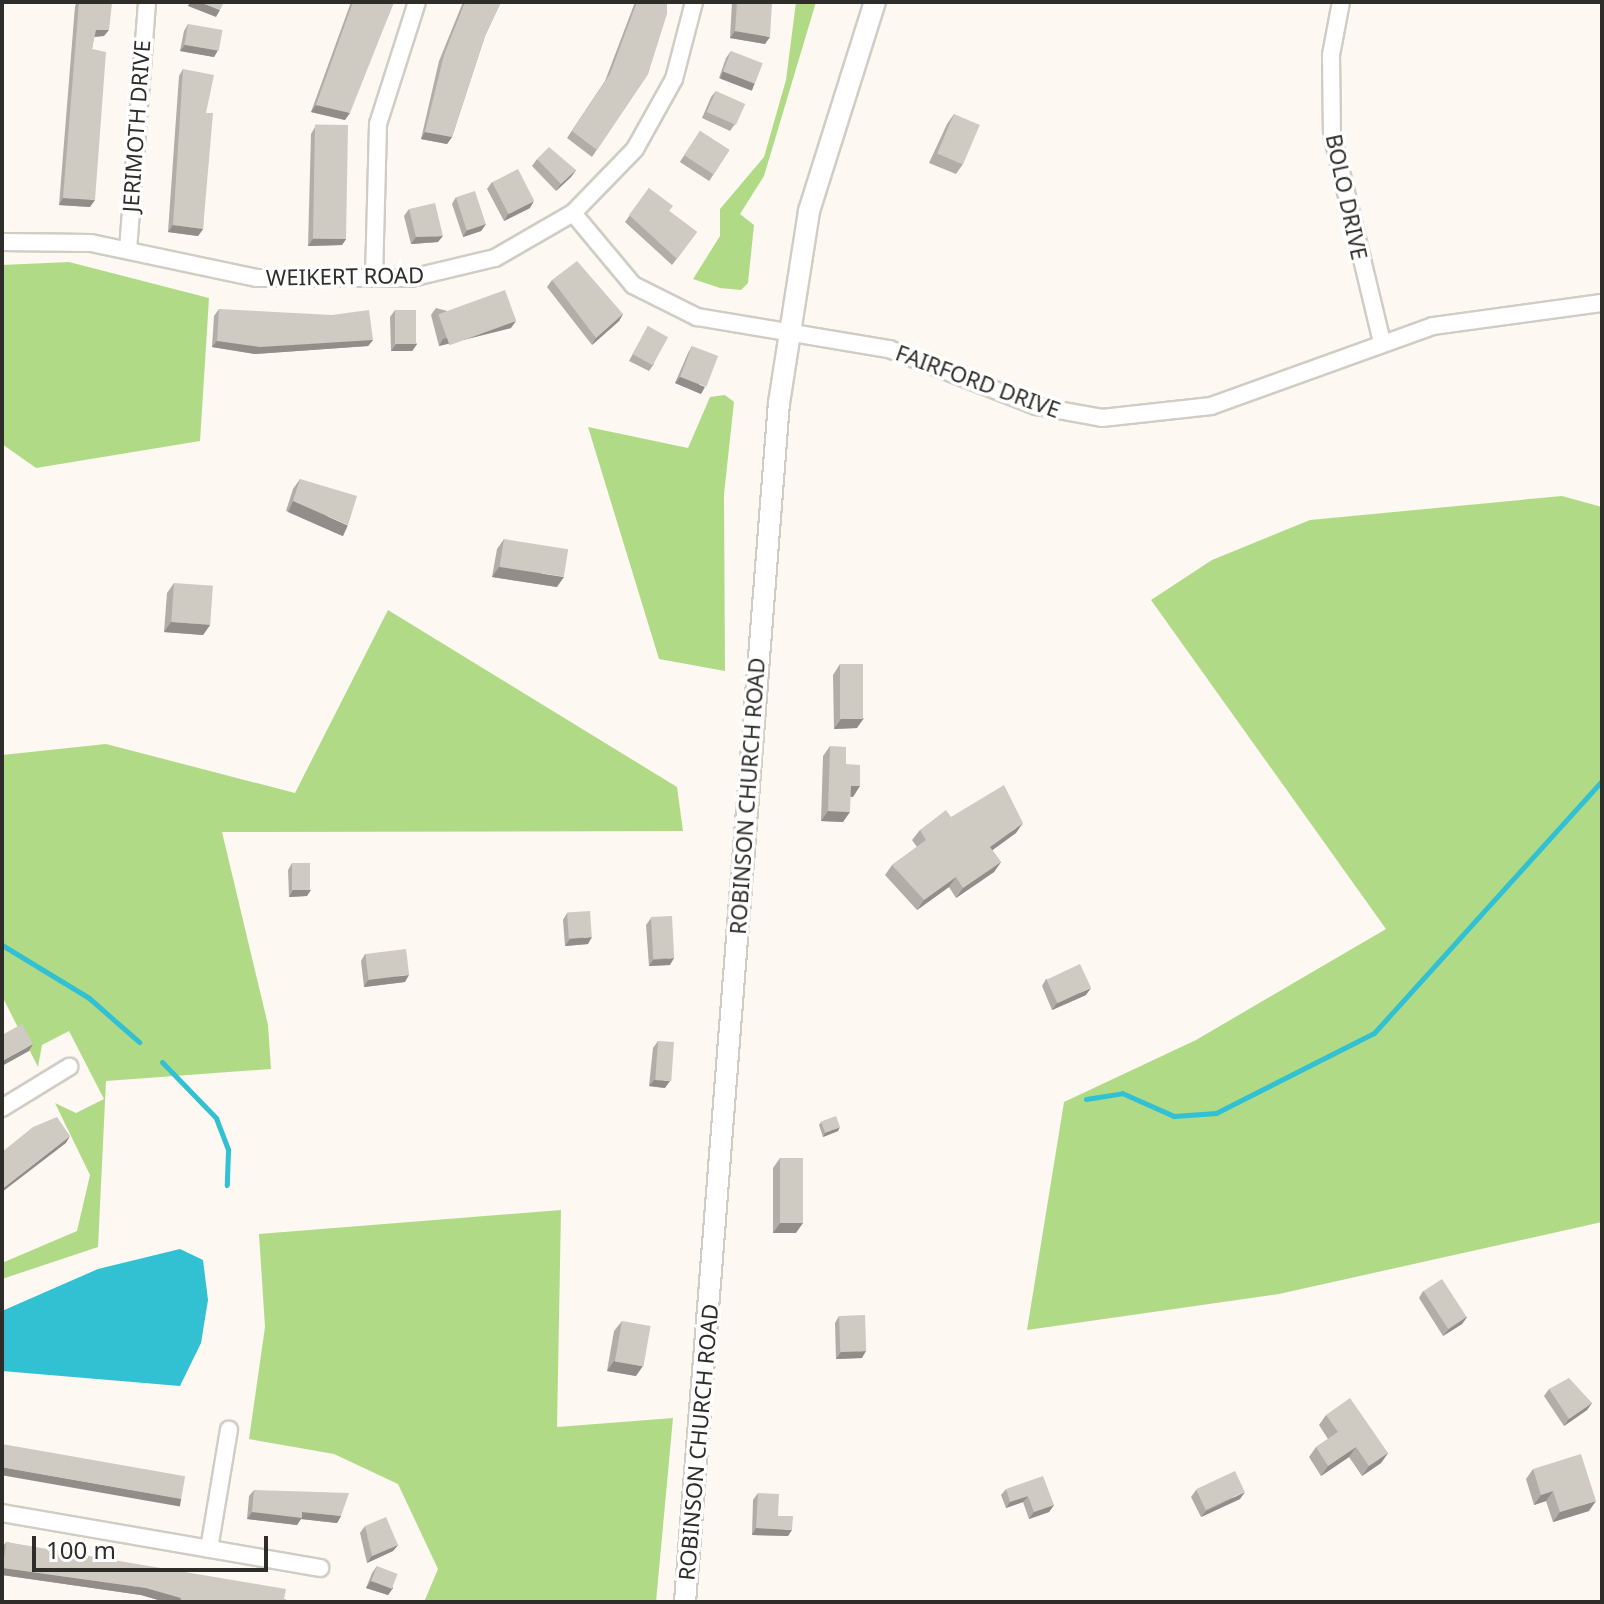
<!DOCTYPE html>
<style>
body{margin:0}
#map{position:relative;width:1604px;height:1604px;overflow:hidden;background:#fdf8f1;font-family:"Noto Sans",sans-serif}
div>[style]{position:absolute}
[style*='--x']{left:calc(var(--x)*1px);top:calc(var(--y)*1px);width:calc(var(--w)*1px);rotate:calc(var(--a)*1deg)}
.forest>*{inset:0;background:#b1da87}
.water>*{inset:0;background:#32c0d3}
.stream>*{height:5px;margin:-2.5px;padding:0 2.5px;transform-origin:2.5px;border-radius:2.5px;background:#32c0d3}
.roads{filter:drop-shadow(2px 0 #d1ccc4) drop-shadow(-2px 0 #d1ccc4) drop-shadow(0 2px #d1ccc4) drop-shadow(0 -2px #d1ccc4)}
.minor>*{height:16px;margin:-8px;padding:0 8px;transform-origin:8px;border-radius:8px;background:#fff}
.tertiary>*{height:20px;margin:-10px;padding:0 10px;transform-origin:10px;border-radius:10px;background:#fff}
.wall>*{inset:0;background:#b2aea7;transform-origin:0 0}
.shaded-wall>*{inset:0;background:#918d88;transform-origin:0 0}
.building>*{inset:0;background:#cfcac2;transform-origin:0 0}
span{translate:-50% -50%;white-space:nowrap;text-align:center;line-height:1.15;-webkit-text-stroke:7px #fff;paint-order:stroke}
.street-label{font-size:22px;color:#2f2d2a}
.frame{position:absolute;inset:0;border:4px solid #2f2d2a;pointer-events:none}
.scale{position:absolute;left:32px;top:1536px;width:236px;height:36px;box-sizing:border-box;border:4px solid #2f2d2a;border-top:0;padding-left:10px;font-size:24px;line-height:28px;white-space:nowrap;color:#2f2d2a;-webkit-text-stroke:6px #fff;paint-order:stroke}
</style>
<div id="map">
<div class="forest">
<div style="clip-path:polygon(796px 2px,816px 2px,764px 176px,740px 214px,754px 225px,748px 283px,741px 290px,720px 288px,693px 279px,720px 236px,720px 209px,764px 157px,786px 80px)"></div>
<div style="clip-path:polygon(69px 262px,209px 298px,200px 441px,36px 468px,2px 444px,2px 265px)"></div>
<div style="clip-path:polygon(725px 395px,734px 402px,724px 494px,725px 671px,659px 659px,588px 427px,688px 448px,710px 397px)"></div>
<div style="clip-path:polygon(1562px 496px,1602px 507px,1602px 1222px,1279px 1294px,1027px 1330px,1064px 1102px,1196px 1040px,1386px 929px,1151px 600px,1212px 560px,1310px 520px)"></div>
<div style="clip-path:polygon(388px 610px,677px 787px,683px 831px,222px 832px,268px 1025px,271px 1069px,106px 1081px,98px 1247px,2px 1279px,2px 1263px,77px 1231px,90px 1175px,55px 1103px,76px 1113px,104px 1099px,69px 1031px,42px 1045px,38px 1067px,2px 996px,2px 755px,106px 744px,295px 793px)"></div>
<div style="clip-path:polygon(561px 1210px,557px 1427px,673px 1418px,656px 1602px,424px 1602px,438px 1569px,398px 1484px,334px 1454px,249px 1439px,265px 1327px,259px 1234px)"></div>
</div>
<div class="water">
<div style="clip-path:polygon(180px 1249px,203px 1260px,208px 1300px,201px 1343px,180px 1386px,2px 1371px,2px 1311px,98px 1269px)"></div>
</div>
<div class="stream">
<div style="--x:2;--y:945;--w:102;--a:31.3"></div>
<div style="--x:89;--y:998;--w:67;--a:41.3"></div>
<div style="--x:162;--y:1062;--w:78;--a:46"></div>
<div style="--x:216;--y:1118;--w:34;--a:69"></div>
<div style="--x:228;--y:1150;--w:35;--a:92"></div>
<div style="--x:1086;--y:1099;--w:36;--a:-9"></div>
<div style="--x:1122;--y:1093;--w:57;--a:23.9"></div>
<div style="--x:1174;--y:1116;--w:42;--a:-4.1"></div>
<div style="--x:1216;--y:1113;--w:177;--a:-26.9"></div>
<div style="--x:1374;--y:1033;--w:340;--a:-47.9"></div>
</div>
<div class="roads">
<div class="minor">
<div style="--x:1341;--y:2;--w:54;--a:100.7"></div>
<div style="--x:1331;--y:55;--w:79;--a:89.3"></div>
<div style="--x:1332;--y:134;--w:214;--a:76.5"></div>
<div style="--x:573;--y:213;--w:94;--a:50.2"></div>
<div style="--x:633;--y:285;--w:72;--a:26.6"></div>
<div style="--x:697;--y:317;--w:195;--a:9.5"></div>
<div style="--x:889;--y:349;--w:158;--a:21.2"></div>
<div style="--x:1036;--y:406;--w:67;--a:10.3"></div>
<div style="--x:1102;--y:418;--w:110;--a:-6.3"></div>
<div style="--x:1211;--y:406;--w:236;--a:-19.8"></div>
<div style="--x:1433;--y:326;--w:171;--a:-7.8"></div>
<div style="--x:2;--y:242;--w:89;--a:0.6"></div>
<div style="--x:91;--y:243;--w:170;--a:11.9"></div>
<div style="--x:257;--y:278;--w:154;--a:0"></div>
<div style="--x:411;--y:278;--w:86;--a:-13.4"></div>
<div style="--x:495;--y:258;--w:90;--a:-30"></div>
<div style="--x:573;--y:213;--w:89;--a:-45.9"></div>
<div style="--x:635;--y:149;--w:80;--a:-60.9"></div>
<div style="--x:674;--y:79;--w:80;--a:-75.4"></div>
<div style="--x:128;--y:250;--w:249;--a:-85.6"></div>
<div style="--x:374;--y:278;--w:154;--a:-88.5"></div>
<div style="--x:378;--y:124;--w:128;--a:-72.3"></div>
<div style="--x:2;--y:1108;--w:79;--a:-31.5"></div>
<div style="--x:2;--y:1513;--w:323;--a:9.8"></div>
<div style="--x:209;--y:1549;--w:121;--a:-80.5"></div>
</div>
<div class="tertiary">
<div style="--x:685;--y:1602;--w:1203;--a:-85.52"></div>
<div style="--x:779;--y:403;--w:194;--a:-81.1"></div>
<div style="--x:809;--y:211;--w:219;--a:-72.5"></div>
</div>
</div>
<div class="wall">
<div style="clip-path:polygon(77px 2px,106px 2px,104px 36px,94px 37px,92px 49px,90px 207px,59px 205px,75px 6px)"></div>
<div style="clip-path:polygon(351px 2px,394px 2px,345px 120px,311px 112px)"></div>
<div style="clip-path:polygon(463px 2px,501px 2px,485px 36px,452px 137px,447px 144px,421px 139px,439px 61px)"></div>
<div style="clip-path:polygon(635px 2px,667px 2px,648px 74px,592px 157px,567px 138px,605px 81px)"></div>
<div style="clip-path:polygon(732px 2px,772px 2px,765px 44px,730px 38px)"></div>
<div style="clip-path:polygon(188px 24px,218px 50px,214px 57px,180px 51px,184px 31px)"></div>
<div style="clip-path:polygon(731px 51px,750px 90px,719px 78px,726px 58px)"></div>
<div style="clip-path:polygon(183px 69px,206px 113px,203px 229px,198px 236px,168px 232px,179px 76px)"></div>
<div style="clip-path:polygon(716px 91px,735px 124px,730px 131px,702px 118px,711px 97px)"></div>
<div style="clip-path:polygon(954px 114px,963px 164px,956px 174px,929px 163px,947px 124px)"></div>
<div style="clip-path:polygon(315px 127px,346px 239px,342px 245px,308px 246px,311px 134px)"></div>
<div style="left:700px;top:131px;width:35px;height:37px;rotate:33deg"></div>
<div style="clip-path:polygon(537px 159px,576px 170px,571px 177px,556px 191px,532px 166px)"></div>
<div style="clip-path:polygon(492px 182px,530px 208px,504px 221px,487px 189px)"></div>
<div style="clip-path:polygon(649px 188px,669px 211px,697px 232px,672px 265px,625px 222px)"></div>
<div style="clip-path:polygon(456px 197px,486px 224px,481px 231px,463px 237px,452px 204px)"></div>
<div style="clip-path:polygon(409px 209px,438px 242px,411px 244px,404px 216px)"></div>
<div style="clip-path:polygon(552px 280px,623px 314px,619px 321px,592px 345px,547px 287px)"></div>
<div style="clip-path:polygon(436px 308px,511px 328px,439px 346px,431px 315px)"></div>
<div style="clip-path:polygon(219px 309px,373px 340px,368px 346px,255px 354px,212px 347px,214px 316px)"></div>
<div style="clip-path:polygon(395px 310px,417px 344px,412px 351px,391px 351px,390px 317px)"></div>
<div style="clip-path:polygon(648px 326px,654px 364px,649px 371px,629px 361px)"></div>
<div style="clip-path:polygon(692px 346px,701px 394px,675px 383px,688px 353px)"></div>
<div style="clip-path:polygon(300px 479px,341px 535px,286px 511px,293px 489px)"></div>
<div style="clip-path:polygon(504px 539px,557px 587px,492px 577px,497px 549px)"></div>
<div style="clip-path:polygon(174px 583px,210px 625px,203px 635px,164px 632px,167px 593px)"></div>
<div style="clip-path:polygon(840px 664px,857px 728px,834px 729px,833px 675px)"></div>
<div style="clip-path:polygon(830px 746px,846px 764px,853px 797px,850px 796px,843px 822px,821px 821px,823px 756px)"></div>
<div style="clip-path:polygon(951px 817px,1016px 833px,992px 850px,1001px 862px,994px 872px,956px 898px,949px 887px,917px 910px,885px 875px,892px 865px,917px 847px,912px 840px,920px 830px)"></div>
<div style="clip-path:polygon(292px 863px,307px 896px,289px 897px,288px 870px)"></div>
<div style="clip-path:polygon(567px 913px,588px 944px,565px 946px,563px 920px)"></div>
<div style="clip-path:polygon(651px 918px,670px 965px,649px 966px,646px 925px)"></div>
<div style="clip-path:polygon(365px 954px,405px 982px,364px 987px,361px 961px)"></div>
<div style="clip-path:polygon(1046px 979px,1086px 995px,1052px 1010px,1042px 986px)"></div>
<div style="clip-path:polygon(658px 1041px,665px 1088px,649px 1086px,653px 1048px)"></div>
<div style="clip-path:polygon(821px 1122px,838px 1131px,823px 1137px,819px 1125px)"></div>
<div style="clip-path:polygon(780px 1158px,796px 1233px,773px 1233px,773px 1168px)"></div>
<div style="clip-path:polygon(1423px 1291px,1467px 1317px,1462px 1324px,1443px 1336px,1419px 1298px)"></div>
<div style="clip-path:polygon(839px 1316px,862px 1358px,836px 1359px,835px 1323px)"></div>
<div style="clip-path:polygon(622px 1321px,636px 1376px,607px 1371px,614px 1331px)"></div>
<div style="clip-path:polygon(1549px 1389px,1592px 1403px,1587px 1410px,1564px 1426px,1544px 1396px)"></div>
<div style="clip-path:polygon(1326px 1415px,1388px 1453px,1381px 1463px,1362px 1476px,1349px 1457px,1321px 1476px,1309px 1457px,1316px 1447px,1328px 1439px,1319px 1425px)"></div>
<div style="clip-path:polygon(1533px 1469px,1589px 1511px,1553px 1522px,1546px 1501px,1534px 1505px,1526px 1479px)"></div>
<div style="clip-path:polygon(1006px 1489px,1054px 1505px,1049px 1512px,1029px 1519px,1023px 1502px,1006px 1508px,1001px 1495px)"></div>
<div style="clip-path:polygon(254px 1490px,341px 1516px,337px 1523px,301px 1519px,297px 1525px,247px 1519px,249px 1496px)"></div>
<div style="clip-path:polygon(1196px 1490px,1240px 1499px,1201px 1517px,1191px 1497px)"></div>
<div style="clip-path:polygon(758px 1493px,778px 1516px,788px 1536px,752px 1535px,753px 1500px)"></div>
<div style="clip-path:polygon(365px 1526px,398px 1545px,393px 1551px,367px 1563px,360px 1533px)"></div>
<div style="clip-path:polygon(6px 1542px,284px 1599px,292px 1602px,165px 1602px,141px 1595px,2px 1575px,2px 1548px)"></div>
<div style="clip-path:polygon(377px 1566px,393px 1588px,388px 1595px,366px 1588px,372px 1573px)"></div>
</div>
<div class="shaded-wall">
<div style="clip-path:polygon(190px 2px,200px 2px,220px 10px,216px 17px,188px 6px)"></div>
<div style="clip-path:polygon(96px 30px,109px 30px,104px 36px,91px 37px)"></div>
<div style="clip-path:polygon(735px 31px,770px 37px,765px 44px,730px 38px)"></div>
<div style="clip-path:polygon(185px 45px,218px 50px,214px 57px,180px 51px)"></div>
<div style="left:723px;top:71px;width:34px;height:8px;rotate:21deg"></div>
<div style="clip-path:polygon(316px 105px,350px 113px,345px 120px,311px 112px)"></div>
<div style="clip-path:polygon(425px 132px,452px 137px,447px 144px,421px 139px)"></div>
<div style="clip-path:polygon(576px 170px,571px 177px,556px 191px,561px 184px)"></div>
<div style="clip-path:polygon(63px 198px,95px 200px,90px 207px,59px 205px)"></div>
<div style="clip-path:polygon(534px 201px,530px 208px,504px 221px,508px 214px)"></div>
<div style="clip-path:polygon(486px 224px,481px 231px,463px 237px,467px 230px)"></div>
<div style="clip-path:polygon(173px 225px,203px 229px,198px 236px,168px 232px)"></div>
<div style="clip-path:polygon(443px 236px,438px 242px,411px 244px,416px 237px)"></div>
<div style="clip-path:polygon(313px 239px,346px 239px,342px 245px,308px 246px)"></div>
<div style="clip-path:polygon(623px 314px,619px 321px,592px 345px,596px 338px)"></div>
<div style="clip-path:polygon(516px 321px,511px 328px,439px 346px,443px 339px)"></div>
<div style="clip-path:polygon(373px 340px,368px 346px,255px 354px,212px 347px,217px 341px)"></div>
<div style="clip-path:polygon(396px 344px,417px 344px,412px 351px,391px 351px)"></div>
<div style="clip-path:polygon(680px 377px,705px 387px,701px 394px,675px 383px)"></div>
<div style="left:293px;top:501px;width:60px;height:12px;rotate:24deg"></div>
<div style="clip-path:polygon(499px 567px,564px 577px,557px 587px,492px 577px)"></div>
<div style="clip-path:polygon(171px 622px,210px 625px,203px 635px,164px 632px)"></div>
<div style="clip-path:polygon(864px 718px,857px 728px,834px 729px,841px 719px)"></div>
<div style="clip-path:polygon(851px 786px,860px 786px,853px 797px,844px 796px)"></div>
<div style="clip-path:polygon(828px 811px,850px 812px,843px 822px,821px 821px)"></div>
<div style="clip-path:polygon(1023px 823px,1016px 833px,983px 857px,990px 847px)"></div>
<div style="clip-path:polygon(1001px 862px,994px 872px,956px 898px,963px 888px)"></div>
<div style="clip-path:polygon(956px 877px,949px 887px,917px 910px,924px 900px)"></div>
<div style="clip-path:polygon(293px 890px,311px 890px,307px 896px,289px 897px)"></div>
<div style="clip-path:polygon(592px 937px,588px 944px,565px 946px,570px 939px)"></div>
<div style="clip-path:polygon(674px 958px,670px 965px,649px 966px,653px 960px)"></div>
<div style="clip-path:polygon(409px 975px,405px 982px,364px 987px,368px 980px)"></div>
<div style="clip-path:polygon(1091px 988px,1086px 995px,1052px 1010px,1057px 1003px)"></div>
<div style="clip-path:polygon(33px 1044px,29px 1051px,2px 1066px,2px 1061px)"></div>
<div style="clip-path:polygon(654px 1080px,670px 1081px,665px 1088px,649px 1086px)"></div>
<div style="clip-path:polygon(840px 1127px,838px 1131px,823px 1137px,825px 1133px)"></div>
<div style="clip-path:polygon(70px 1136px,66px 1143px,2px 1192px,2px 1189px)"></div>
<div style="clip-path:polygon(780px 1223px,803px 1223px,796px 1233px,773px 1233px)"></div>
<div style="clip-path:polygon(1467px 1317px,1462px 1324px,1443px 1336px,1448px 1330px)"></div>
<div style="clip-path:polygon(866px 1351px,862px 1358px,836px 1359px,841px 1352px)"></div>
<div style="clip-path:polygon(614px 1361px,643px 1366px,636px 1376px,607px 1371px)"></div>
<div style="clip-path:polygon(1592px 1403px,1587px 1410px,1564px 1426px,1569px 1419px)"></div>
<div style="clip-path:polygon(1356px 1447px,1349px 1457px,1321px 1476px,1328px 1466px)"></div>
<div style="clip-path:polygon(1388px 1453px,1381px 1463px,1362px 1476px,1369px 1466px)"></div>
<div style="left:2px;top:1467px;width:182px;height:8px;rotate:10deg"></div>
<div style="clip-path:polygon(1553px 1491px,1546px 1501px,1534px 1505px,1541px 1495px)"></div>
<div style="clip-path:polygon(1245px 1492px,1240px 1499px,1201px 1517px,1206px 1511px)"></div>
<div style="clip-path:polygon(1028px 1496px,1023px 1502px,1006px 1508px,1010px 1502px)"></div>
<div style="clip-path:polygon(1596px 1501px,1589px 1511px,1553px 1522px,1560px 1512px)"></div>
<div style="clip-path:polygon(1054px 1505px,1049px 1512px,1029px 1519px,1034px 1512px)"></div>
<div style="clip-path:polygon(252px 1512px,302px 1512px,341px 1516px,337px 1523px,301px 1519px,297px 1525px,247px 1519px)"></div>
<div style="clip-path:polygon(756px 1528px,792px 1530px,788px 1536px,752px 1535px)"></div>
<div style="clip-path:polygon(398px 1545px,393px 1551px,367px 1563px,372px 1556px)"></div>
<div style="clip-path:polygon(3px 1568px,146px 1588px,181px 1598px,179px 1602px,165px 1602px,141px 1595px,2px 1575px)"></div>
<div style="clip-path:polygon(371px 1581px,393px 1588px,388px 1595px,366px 1588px)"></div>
</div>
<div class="building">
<div style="clip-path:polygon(79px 2px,112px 3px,109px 30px,96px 30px,92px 49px,106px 52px,95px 200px,63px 198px)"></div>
<div style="clip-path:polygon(200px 2px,224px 2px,220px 10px)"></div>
<div style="clip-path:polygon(353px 2px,394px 2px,350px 113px,316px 105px)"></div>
<div style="clip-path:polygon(465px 2px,501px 2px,485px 36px,452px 137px,425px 132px,444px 55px)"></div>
<div style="clip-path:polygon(637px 2px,667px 2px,667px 14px,648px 74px,597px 150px,572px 131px,610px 74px)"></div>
<div style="clip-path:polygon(737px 2px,772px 2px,770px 37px,735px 31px)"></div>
<div style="left:188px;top:24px;width:35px;height:21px;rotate:10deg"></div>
<div style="left:731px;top:51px;width:34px;height:22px;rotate:21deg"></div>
<div style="clip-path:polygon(183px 69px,214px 75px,206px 113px,213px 113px,203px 229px,173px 225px)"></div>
<div style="left:716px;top:91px;width:32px;height:23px;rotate:24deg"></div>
<div style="left:954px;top:114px;width:28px;height:43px;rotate:23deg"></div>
<div style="left:348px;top:125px;width:114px;height:33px;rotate:91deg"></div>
<div style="left:700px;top:131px;width:35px;height:29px;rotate:33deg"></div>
<div style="clip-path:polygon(549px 147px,576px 170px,561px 184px,537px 159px)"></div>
<div style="left:518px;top:169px;width:36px;height:29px;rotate:63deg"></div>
<div style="clip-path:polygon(649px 188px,673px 206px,669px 211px,697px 232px,677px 259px,629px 215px)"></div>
<div style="left:475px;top:191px;width:35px;height:20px;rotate:72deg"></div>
<div style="clip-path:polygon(435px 203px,443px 236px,416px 237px,409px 209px)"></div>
<div style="clip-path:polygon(577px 261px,623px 314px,596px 338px,552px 280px)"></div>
<div style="left:505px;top:290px;width:33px;height:71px;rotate:70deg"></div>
<div style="clip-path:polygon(219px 309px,332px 315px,369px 310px,373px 340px,260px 347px,217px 341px)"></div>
<div style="left:395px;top:310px;width:21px;height:34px"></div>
<div style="left:648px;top:326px;width:23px;height:32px;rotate:29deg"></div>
<div style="left:692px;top:346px;width:28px;height:33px;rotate:21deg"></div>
<div style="clip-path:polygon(300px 479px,357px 496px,348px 525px,293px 501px)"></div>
<div style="left:504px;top:539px;width:65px;height:28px;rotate:9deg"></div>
<div style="left:174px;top:583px;width:39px;height:39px;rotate:4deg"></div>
<div style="left:840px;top:664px;width:23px;height:55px"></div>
<div style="clip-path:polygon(830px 746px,846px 747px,846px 764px,860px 765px,860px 786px,851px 786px,850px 812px,828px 811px)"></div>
<div style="clip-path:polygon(1004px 785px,1023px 823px,990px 847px,1001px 862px,963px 888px,956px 877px,924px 900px,892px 865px,926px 840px,920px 830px,946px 810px,951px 817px)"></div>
<div style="left:292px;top:863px;width:18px;height:27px"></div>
<div style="left:590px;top:911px;width:26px;height:23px;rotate:86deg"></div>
<div style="left:672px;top:916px;width:42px;height:21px;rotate:87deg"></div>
<div style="left:406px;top:949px;width:26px;height:41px;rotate:83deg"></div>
<div style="left:1080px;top:964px;width:26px;height:37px;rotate:65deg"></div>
<div style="clip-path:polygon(22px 1024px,33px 1044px,2px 1061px,2px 1035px)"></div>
<div style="left:658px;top:1041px;width:16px;height:39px;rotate:4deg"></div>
<div style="left:836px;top:1116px;width:12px;height:16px;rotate:70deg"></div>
<div style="clip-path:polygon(57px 1117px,70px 1136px,2px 1189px,2px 1152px,33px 1127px)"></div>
<div style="left:780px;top:1158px;width:23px;height:65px"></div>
<div style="left:1442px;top:1279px;width:45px;height:22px;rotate:57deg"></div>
<div style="left:865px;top:1315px;width:36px;height:26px;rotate:88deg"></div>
<div style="left:622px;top:1321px;width:29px;height:41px;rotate:10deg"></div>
<div style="clip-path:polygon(1569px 1378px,1592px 1403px,1569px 1419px,1549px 1389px)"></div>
<div style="clip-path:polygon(1350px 1398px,1388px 1453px,1369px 1466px,1356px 1447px,1328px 1466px,1316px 1447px,1338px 1432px,1326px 1415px)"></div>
<div style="left:2px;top:1444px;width:186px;height:23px;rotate:10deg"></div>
<div style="clip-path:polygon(1581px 1454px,1596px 1501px,1560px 1512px,1553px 1491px,1541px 1495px,1533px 1469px)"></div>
<div style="left:1235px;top:1471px;width:23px;height:43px;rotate:65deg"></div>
<div style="clip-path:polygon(1043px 1476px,1054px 1505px,1034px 1512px,1028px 1496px,1010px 1502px,1006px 1489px)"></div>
<div style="clip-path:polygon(254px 1490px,349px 1493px,341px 1516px,302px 1512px,302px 1518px,252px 1512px)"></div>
<div style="clip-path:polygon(758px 1493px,779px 1494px,778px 1516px,793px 1516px,792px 1530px,756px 1528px)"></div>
<div style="clip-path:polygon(386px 1517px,398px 1545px,372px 1556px,365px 1526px)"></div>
<div style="clip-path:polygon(6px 1542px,286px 1589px,284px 1599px,292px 1602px,221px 1602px,211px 1600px,211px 1602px,181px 1602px,181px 1598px,146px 1588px,3px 1568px)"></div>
<div style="left:377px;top:1566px;width:22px;height:16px;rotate:21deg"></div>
</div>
<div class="street-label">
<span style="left:136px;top:126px;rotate:-86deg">JERIMOTH DRIVE</span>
<span style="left:1347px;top:197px;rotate:78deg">BOLO DRIVE</span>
<span style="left:345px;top:276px;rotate:-1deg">WEIKERT ROAD</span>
<span style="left:978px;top:381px;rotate:20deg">FAIRFORD DRIVE</span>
<span style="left:747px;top:796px;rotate:-86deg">ROBINSON CHURCH ROAD</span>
<span style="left:698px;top:1442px;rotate:-85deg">ROBINSON CHURCH ROAD</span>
</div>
<div class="frame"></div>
<div class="scale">100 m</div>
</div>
